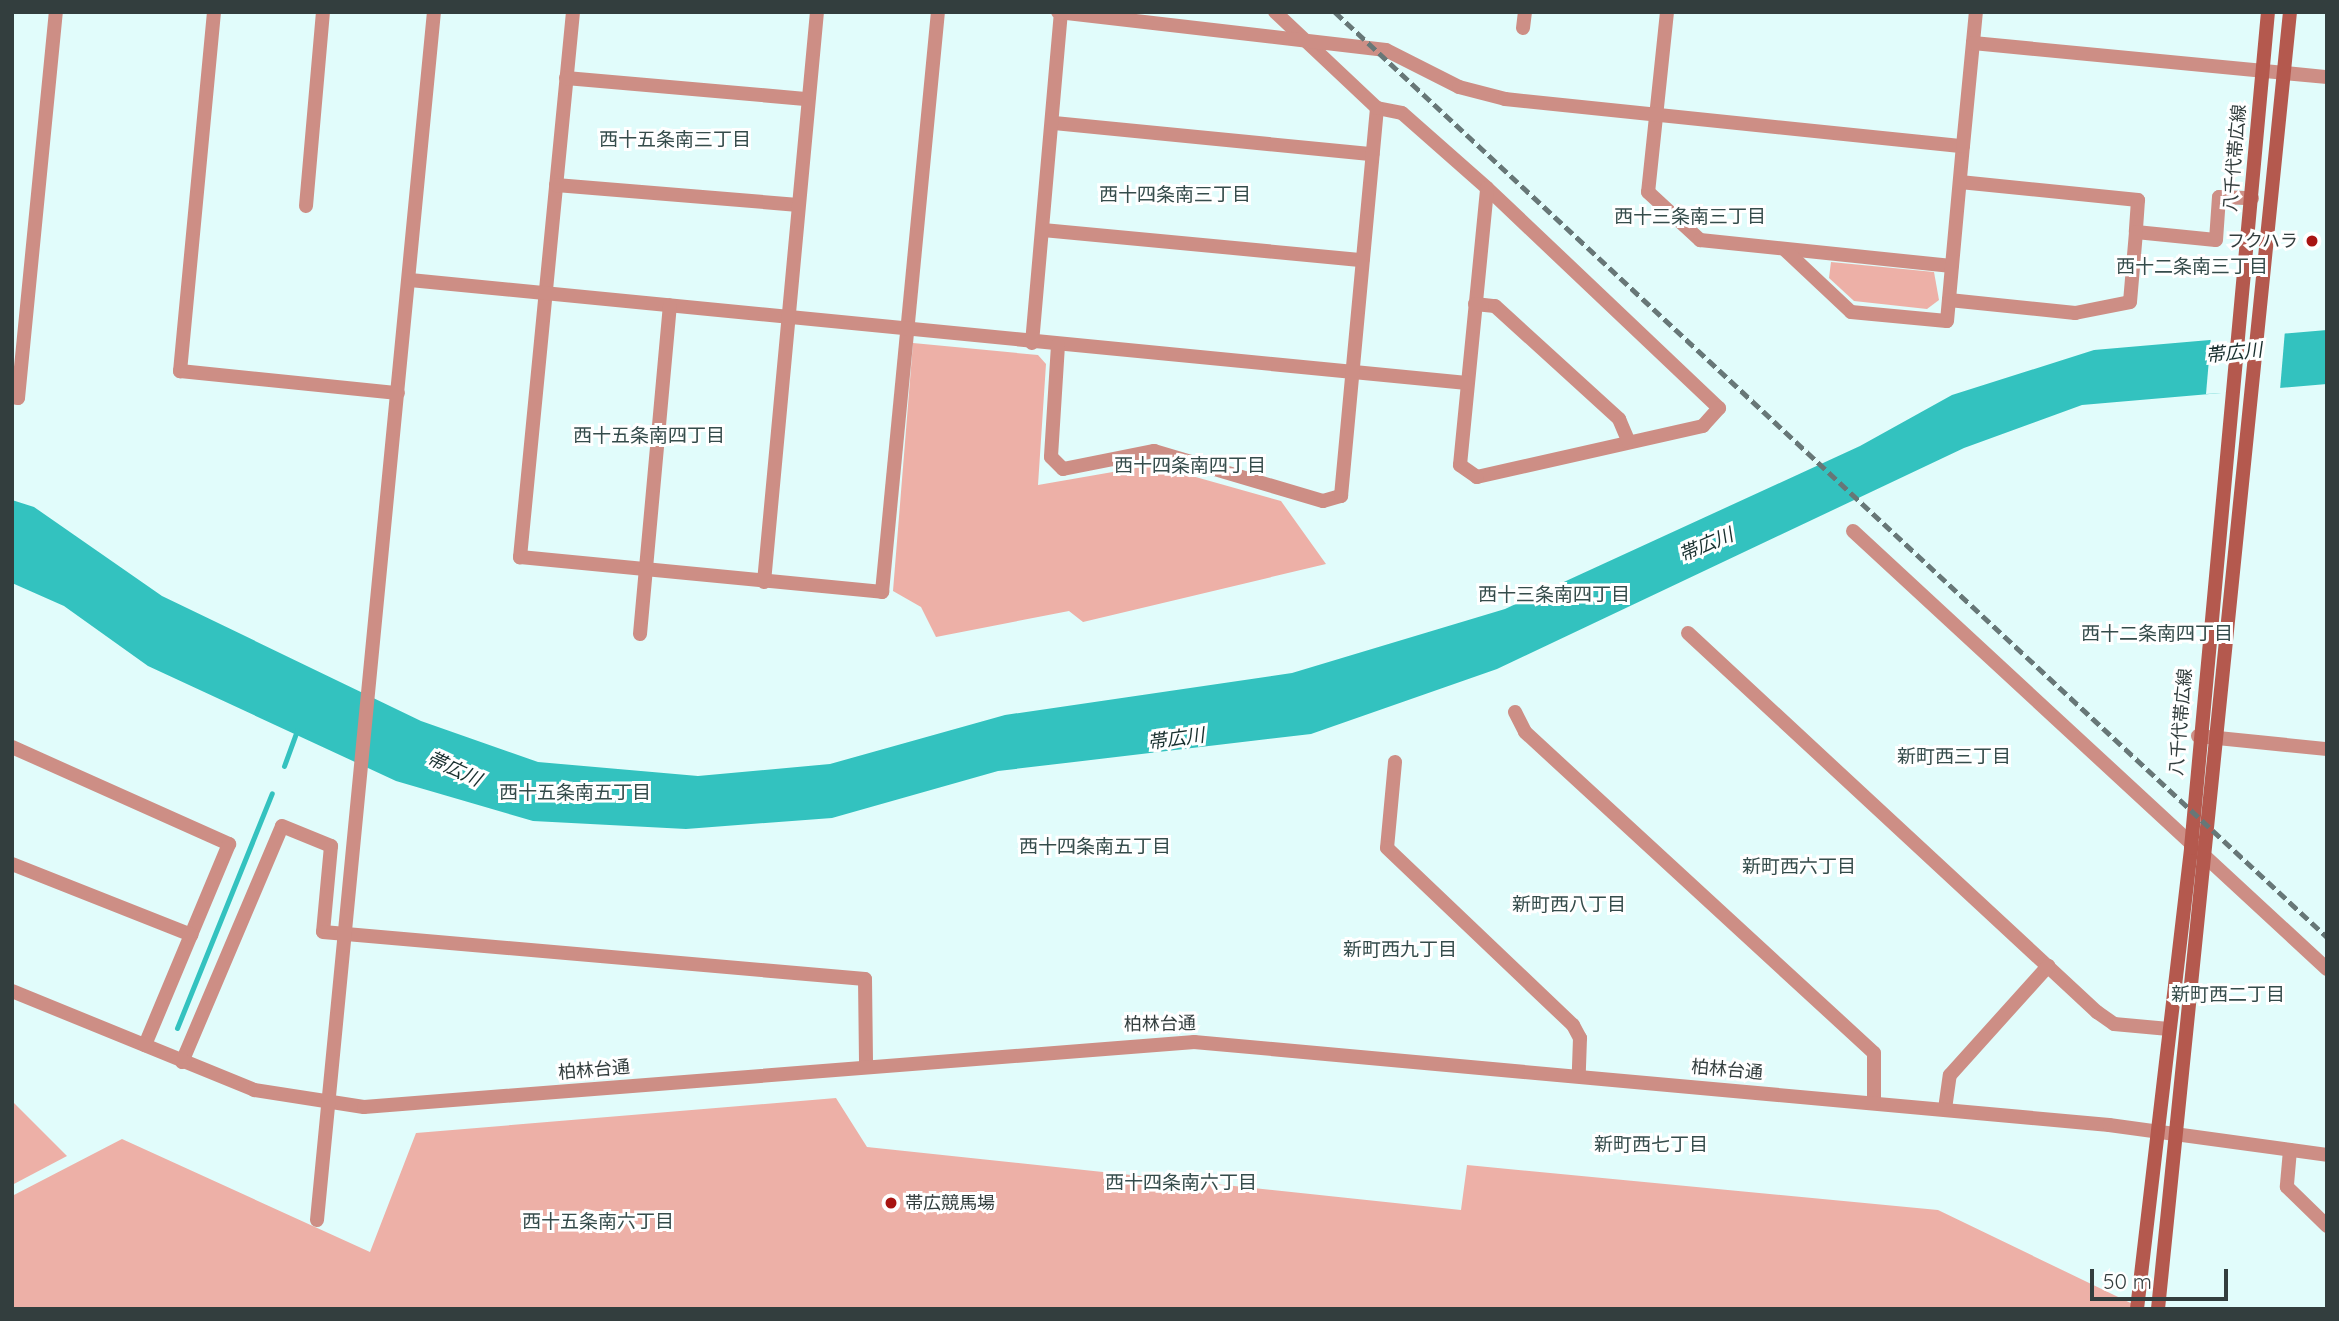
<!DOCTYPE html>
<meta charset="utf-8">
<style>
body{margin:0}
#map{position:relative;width:2339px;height:1321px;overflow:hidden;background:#e1fcfb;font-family:Quicksand,"Noto Sans JP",sans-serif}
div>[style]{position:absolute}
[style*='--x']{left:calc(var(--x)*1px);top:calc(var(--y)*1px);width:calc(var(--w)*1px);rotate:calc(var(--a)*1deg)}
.green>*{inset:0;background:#edb0a7}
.water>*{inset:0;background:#33c2bf}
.pier>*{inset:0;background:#e1fcfb}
.stream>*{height:5px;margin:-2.5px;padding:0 2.5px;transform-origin:2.5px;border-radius:2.5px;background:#33c2bf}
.minor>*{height:14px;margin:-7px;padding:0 7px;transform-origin:7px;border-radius:7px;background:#cd8e85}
.tertiary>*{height:14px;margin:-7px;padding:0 7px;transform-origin:7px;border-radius:7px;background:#cd8e85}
.secondary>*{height:14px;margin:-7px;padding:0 7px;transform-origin:7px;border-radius:7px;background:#b4594e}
.rail>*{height:5px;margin-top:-2.5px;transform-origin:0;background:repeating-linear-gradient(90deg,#677777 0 10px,transparent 0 15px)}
.dots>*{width:19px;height:19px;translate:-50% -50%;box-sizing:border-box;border:4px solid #fff;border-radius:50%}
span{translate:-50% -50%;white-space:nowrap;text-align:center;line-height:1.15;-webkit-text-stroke:6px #fff;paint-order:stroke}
.street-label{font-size:18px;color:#333e3e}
.poi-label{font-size:18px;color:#333e3e}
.right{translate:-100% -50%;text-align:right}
.left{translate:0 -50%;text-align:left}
.neighbourhood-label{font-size:19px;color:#354c4b}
.water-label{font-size:19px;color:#19302f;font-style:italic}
.frame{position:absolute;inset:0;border:14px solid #333e3e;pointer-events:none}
.scale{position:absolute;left:2090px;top:1269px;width:138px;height:32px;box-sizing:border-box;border:4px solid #333e3e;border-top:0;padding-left:9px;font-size:21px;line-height:24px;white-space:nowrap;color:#333e3e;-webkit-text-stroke:5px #fff;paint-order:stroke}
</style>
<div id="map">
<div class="green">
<div style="clip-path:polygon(1831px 262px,1934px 272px,1939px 300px,1927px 309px,1854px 301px,1829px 278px)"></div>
<div style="clip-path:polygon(913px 343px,1038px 355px,1046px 364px,1038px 485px,1153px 465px,1281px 501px,1326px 564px,1083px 622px,1069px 611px,936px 637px,921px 607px,893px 591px)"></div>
<div style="clip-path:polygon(836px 1098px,867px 1147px,1461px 1210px,1467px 1165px,1938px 1210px,2143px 1309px,12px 1309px,12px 1196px,122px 1139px,370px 1252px,416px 1133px)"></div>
<div style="clip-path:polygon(12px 1101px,67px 1156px,12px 1185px)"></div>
</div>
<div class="water">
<div style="clip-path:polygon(2327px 330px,2327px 384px,2082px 405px,1964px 448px,1497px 669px,1311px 734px,998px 771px,832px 818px,686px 829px,533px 821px,396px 781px,148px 666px,64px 606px,12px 583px,12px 500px,34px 507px,162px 596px,421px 721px,538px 762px,698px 776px,830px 764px,1005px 715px,1292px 673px,1505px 609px,1860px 446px,1952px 395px,2094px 350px)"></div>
</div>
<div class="pier">
<div style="clip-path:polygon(2285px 330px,2280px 390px,2206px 394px,2211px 336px)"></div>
</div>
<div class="stream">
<div style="--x:284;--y:766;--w:38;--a:-70"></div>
<div style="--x:177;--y:1028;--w:253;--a:-68"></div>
</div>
<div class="minor">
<div style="--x:214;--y:12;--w:361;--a:95.4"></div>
<div style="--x:180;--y:371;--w:219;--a:5.8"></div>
<div style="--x:573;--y:12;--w:548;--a:95.55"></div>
<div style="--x:520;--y:557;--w:364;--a:5.5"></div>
<div style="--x:882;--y:592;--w:583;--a:-84.49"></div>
<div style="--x:1667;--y:12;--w:181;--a:96"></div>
<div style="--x:1648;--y:192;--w:71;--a:42.7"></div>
<div style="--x:1700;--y:240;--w:253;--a:5.9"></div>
<div style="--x:1523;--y:28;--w:16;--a:-83"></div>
<div style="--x:566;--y:78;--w:243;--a:5"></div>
<div style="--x:1377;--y:108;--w:25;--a:11"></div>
<div style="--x:1402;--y:113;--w:113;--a:41.4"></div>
<div style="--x:1487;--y:188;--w:320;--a:43.5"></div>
<div style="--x:1719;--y:408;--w:24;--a:132"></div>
<div style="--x:1703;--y:426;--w:232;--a:167.3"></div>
<div style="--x:1477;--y:477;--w:21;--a:-145"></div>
<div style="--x:1460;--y:465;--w:278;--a:-84.4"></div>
<div style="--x:1054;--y:123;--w:320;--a:5.6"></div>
<div style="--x:1960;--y:182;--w:179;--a:5.8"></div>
<div style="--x:2138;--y:200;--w:32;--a:94"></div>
<div style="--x:2136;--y:232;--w:80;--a:5.7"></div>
<div style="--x:2216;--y:240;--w:43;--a:-86"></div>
<div style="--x:2219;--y:197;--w:33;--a:2"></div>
<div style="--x:556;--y:185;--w:243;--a:4.7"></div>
<div style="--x:306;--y:206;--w:195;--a:-85"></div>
<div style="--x:1043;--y:230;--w:321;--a:5.4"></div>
<div style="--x:1784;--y:249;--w:92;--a:43.2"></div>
<div style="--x:1851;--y:312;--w:96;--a:5.4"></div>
<div style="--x:1947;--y:321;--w:176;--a:-84.8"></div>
<div style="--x:410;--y:280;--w:1062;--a:5.57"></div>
<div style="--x:1949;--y:300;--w:127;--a:5.9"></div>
<div style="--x:2075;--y:313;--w:56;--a:-11.3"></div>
<div style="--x:2130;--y:302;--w:70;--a:-85.1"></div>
<div style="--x:1475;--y:304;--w:20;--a:6"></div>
<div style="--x:1495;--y:306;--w:168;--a:42.3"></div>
<div style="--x:1619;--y:419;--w:25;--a:67"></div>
<div style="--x:1032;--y:343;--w:332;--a:-85"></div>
<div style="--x:1058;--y:345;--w:112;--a:93.6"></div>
<div style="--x:1051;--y:457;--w:17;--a:45"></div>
<div style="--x:1063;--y:469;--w:93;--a:-11.2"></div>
<div style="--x:1154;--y:451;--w:176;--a:16.5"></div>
<div style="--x:1323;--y:501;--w:19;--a:-16"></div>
<div style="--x:1341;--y:496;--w:390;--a:-84.7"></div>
<div style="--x:1377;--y:108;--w:140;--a:-136.7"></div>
<div style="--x:12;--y:397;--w:6;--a:9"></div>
<div style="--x:18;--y:398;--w:388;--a:-84.4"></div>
<div style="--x:1853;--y:531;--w:645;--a:42.74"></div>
<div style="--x:764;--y:582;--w:572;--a:-84.69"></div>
<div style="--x:1688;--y:633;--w:558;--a:42.82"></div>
<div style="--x:2097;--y:1012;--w:21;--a:35"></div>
<div style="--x:2114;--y:1024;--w:55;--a:5.2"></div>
<div style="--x:640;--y:634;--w:330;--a:-84.8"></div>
<div style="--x:1515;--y:712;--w:22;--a:63"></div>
<div style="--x:1525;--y:732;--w:474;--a:42.6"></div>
<div style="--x:1874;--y:1053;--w:49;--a:90"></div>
<div style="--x:2198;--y:736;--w:130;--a:5.8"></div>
<div style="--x:12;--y:747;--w:238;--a:24.1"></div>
<div style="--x:229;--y:844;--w:218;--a:112.7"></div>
<div style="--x:1395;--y:762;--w:86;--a:95.3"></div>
<div style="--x:1387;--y:848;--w:257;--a:43.6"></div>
<div style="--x:1573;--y:1025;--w:15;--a:62"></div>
<div style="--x:1580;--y:1038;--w:38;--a:92"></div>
<div style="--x:12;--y:864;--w:193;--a:21.6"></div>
<div style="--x:182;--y:1062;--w:256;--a:-67"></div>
<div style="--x:282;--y:826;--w:53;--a:22.2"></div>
<div style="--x:331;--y:846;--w:86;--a:95.3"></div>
<div style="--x:323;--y:932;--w:544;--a:4.96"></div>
<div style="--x:865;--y:979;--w:85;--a:89.3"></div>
<div style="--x:1945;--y:1109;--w:34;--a:-82"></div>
<div style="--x:1950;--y:1075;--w:147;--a:-48"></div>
<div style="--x:2290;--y:1150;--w:37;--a:95"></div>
<div style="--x:2287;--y:1187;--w:56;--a:44.3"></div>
</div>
<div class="tertiary">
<div style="--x:1058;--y:12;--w:330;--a:6.6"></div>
<div style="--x:1386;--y:50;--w:82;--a:26.9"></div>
<div style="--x:1459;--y:87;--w:48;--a:14.6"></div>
<div style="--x:1505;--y:99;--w:460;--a:5.9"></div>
<div style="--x:1963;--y:146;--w:135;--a:-84.5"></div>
<div style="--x:1973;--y:43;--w:356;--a:5.5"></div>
<div style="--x:12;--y:991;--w:261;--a:22.2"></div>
<div style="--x:254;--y:1090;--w:111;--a:8.8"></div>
<div style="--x:364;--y:1107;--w:833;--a:-4.48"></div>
<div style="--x:1194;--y:1042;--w:919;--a:5.18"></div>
<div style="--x:2109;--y:1125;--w:220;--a:7.8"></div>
<div style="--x:317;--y:1220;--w:1214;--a:-84.47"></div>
</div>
<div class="secondary">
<div style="--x:2137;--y:1309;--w:464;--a:-83.3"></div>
<div style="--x:2191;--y:848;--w:840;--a:-84.74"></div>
<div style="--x:2158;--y:1309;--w:1304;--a:-84.19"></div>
</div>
<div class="rail">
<div style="--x:1335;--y:12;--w:1356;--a:43"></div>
</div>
<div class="dots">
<div style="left:2312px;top:241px;background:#a81412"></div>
<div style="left:891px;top:1203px;background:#a81412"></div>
</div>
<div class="street-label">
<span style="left:2235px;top:158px;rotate:-85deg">八千代帯広線</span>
<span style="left:2181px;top:722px;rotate:-85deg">八千代帯広線</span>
<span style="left:1160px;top:1024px;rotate:-1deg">柏林台通</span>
<span style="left:594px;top:1070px;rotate:-5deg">柏林台通</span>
<span style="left:1727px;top:1070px;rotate:5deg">柏林台通</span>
</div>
<div class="poi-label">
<span class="right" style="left:2298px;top:241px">フクハラ</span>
<span class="left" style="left:905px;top:1203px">帯広競馬場</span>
</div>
<div class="neighbourhood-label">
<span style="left:675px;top:140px">西十五条南三丁目</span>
<span style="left:1175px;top:195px">西十四条南三丁目</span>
<span style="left:1690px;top:217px">西十三条南三丁目</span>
<span style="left:2192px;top:267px">西十二条南三丁目</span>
<span style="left:649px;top:436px">西十五条南四丁目</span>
<span style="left:1190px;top:466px">西十四条南四丁目</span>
<span style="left:1554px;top:595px">西十三条南四丁目</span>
<span style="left:2157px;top:634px">西十二条南四丁目</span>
<span style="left:1954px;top:757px">新町西三丁目</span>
<span style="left:575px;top:793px">西十五条南五丁目</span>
<span style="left:1095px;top:847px">西十四条南五丁目</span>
<span style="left:1799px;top:867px">新町西六丁目</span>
<span style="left:1569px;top:905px">新町西八丁目</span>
<span style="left:1400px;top:950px">新町西九丁目</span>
<span style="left:2228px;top:995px">新町西二丁目</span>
<span style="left:1651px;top:1145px">新町西七丁目</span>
<span style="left:1181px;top:1183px">西十四条南六丁目</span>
<span style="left:598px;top:1222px">西十五条南六丁目</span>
</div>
<div class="water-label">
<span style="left:2234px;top:353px;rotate:-6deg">帯広川</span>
<span style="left:1706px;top:545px;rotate:-23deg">帯広川</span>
<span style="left:1176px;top:739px;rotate:-8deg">帯広川</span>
<span style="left:454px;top:769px;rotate:25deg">帯広川</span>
</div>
<div class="frame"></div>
<div class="scale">50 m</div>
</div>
